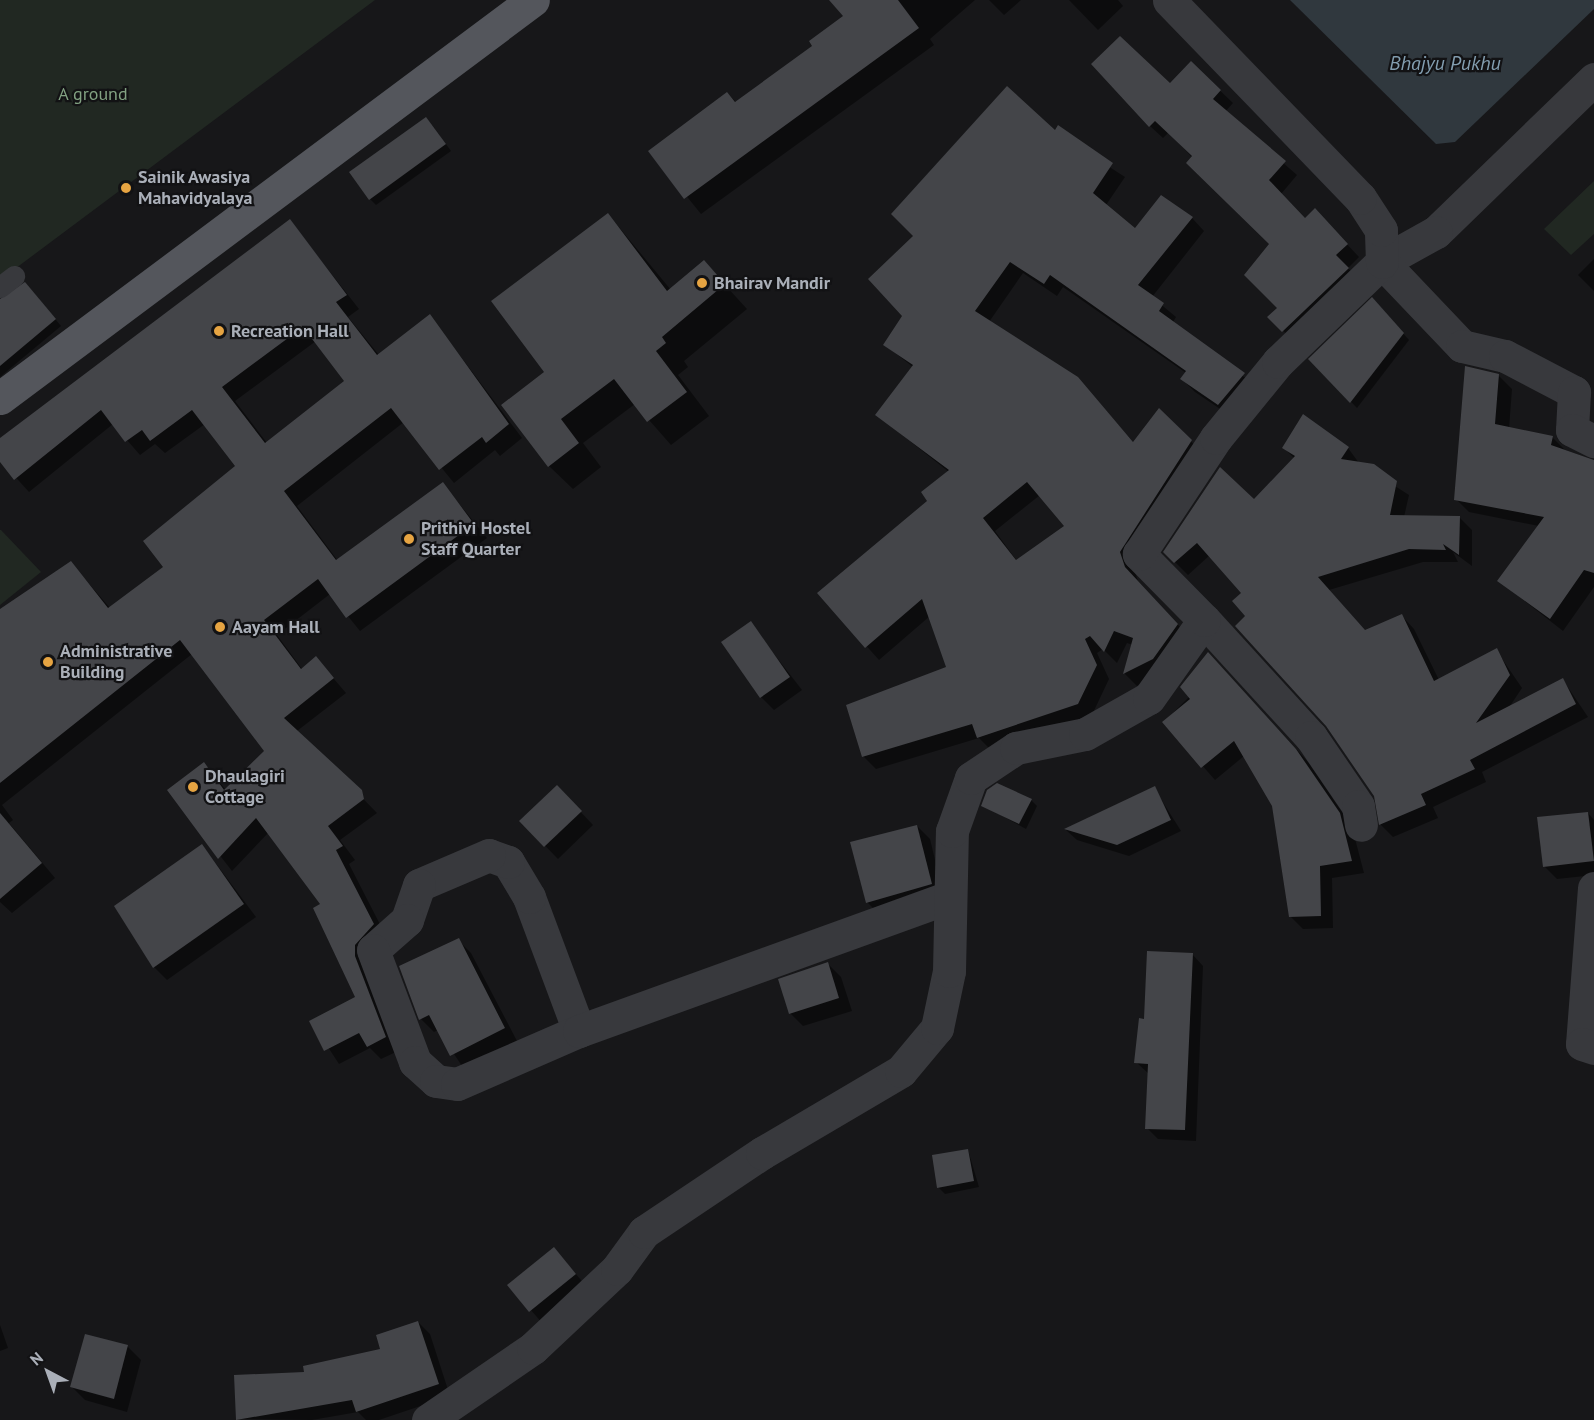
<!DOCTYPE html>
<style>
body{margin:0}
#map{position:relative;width:1594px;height:1420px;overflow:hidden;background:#171719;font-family:"PT Sans",sans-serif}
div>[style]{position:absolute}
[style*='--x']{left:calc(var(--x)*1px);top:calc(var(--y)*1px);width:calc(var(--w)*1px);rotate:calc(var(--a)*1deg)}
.green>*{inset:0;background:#212822}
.water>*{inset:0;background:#30383e}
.shadow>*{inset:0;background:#0007}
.building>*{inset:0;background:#444549}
.service>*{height:21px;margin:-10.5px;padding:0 10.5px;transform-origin:10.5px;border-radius:10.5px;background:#38393d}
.minor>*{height:33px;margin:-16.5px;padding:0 16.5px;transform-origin:16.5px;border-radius:16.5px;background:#38393d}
.primary>*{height:33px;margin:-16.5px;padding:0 16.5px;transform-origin:16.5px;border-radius:16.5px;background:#54565c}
.dots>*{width:16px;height:16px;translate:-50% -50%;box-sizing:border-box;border:3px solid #121214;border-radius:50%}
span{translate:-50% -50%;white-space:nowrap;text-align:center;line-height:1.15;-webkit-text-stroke:4.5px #121214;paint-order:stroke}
.park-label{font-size:18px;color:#82a182}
.poi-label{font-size:18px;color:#aaafb8;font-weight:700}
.left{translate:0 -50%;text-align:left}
.water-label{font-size:20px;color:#839eb0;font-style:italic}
.north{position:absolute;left:18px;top:1342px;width:60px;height:60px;-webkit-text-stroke:4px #121214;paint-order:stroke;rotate:319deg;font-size:16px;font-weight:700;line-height:24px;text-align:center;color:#aaafb8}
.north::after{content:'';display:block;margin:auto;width:21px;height:27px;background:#aaafb8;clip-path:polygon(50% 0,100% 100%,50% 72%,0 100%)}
</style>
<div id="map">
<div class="green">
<div style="clip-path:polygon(0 0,375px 0,0 280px)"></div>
<div style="clip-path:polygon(1594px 181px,1594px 234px,1571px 255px,1544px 229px)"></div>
<div style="clip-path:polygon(1px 530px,41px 572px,0 605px,0 530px)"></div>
</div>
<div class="water">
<div style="clip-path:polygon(1290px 0,1594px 0,1594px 9px,1455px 142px,1436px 144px)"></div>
</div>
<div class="shadow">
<div style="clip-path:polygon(830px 0,975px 0,930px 39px,934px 45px,701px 214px,650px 151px,727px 93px,737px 103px,815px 46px,845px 16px)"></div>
<div style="clip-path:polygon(989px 0,1021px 0,1004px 15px)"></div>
<div style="clip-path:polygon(1069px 0,1118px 0,1123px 6px,1098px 30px)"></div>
<div style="clip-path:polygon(1191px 63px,1233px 103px,1225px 112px,1297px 175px,1281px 194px,1305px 219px,1327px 223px,1359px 257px,1348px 268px,1360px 281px,1296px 344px,1270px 317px,1279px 308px,1271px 244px,1169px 132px,1163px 138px,1150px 126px,1170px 85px)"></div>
<div style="clip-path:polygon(432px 125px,451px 151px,376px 205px,370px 199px)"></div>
<div style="clip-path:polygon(evenodd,1055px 132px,1125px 177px,1106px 205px,1135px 230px,1192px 218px,1204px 231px,1152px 297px,1176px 317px,1173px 322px,1257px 387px,1232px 417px,1195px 392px,1182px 379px,1186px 373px,1063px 287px,1057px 296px,1023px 273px,989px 322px,1077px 378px,1134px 443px,1159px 411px,1204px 454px,1133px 566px,1138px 581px,1190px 638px,1137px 686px,1125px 674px,1133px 645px,1127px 643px,1117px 663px,1103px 649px,1097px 653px,1109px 679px,1091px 717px,991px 750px,979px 738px,876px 769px,863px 756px,948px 668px,930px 616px,879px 660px,819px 593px,929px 501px,949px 472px,877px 415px,913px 367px,885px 345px,1055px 132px,1040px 495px,1066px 526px,1017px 561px,995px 531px,1040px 495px)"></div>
<div style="clip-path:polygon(608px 214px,671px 290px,704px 262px,747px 309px,684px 361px,688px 367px,678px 375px,709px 416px,671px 445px,635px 404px,583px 443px,601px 467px,573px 489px,549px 466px,546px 373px)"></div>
<div style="clip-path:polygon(evenodd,290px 221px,359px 309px,348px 317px,379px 355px,430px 316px,522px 438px,500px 456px,495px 450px,454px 483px,404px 422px,297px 506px,338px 561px,443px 484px,487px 538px,360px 631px,330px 594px,277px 635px,302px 669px,316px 658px,346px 693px,297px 731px,377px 813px,340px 840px,355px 860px,349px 864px,387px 938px,398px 1051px,381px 1059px,370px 1048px,339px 1064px,311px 1021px,357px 998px,322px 905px,269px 832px,232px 871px,169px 790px,204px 764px,226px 790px,266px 751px,192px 654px,2px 805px,13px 820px,9px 823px,55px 878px,12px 913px,0 902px,0 611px,71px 563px,110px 608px,165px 567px,237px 466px,205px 424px,165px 453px,155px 444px,140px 455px,113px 424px,29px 492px,0 460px,0 440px,290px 221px,316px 341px,346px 381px,267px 443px,235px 401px,316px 341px)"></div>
<div style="clip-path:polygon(1594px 259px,1594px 291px,1578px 275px)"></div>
<div style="clip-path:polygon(31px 290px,61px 326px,0 377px,0 300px)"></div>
<div style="clip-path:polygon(1378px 305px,1409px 340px,1357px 408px,1310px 359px)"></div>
<div style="clip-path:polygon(1499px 376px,1512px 389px,1509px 429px,1552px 437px,1565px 450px,1594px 460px,1594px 587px,1563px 631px,1499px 581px,1539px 526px,1469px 512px,1456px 499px)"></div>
<div style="clip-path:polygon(1284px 448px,1348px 448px,1359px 463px,1409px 495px,1404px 517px,1460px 518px,1472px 530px,1472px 566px,1453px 552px,1458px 562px,1423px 562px,1329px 590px,1366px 632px,1402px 616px,1414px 629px,1439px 680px,1496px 650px,1522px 688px,1508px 709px,1563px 680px,1588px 717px,1482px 772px,1486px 782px,1433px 807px,1438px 818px,1393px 837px,1381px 825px,1375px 795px,1248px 616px,1243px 593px,1210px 555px,1188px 575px,1165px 552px,1254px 501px,1295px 459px)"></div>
<div style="clip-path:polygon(750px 623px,802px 690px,774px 710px,761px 697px)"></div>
<div style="clip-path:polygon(1220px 666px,1309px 763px,1352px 827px,1364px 873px,1332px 878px,1333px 928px,1303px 929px,1290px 916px,1273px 805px,1244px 756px,1215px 780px,1164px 722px)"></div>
<div style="clip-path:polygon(557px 787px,593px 825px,558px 859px,521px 821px)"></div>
<div style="clip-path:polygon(1154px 788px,1181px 831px,1129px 856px,1077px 840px,1066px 830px)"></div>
<div style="clip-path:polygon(1031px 800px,1037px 806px,1026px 829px,983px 805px)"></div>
<div style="clip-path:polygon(1588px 813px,1594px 820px,1594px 875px,1557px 879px,1544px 866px)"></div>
<div style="clip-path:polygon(917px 826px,930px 839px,944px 897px,880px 915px,867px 902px)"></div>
<div style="clip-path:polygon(202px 845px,256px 917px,167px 980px,154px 967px)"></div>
<div style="clip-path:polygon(458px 940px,471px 953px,517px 1041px,464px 1069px,438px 1030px,434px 1032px,421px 1019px)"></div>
<div style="clip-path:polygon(1192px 954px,1203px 966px,1196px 1141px,1158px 1139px,1147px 1128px,1149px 1074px,1136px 1062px,1145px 1021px)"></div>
<div style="clip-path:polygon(828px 964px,841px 977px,852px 1011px,803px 1026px,790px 1013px)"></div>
<div style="clip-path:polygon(968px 1150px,979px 1187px,945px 1194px,939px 1188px)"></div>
<div style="clip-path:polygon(554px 1249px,588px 1288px,543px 1324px,510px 1286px)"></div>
<div style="clip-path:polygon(418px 1322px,430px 1334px,450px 1396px,379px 1420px,366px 1420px,358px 1412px,312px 1420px,238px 1419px,306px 1373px,382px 1350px)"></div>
<div style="clip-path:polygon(0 1325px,8px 1348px,0 1351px)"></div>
<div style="clip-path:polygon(86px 1335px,128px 1347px,141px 1360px,127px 1412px,85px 1400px,72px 1387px)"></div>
</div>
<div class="building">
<div style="clip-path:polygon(829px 0,898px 0,919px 28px,684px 199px,648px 151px,727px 92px,735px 102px,812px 46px,809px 41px,843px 16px)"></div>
<div style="clip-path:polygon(1120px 36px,1170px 83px,1191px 61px,1221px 90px,1213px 99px,1286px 161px,1269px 180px,1305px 218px,1315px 208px,1348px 244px,1336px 255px,1349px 268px,1282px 332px,1267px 317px,1277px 308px,1244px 275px,1269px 244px,1186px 163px,1192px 156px,1155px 121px,1149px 127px,1091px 64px)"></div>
<div style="clip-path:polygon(evenodd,1007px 86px,1055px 130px,1058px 125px,1113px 163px,1093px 193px,1135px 228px,1161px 195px,1193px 217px,1138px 285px,1164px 303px,1159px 311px,1245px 373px,1218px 405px,1180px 379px,1186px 371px,1050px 275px,1044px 284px,1010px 262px,975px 311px,1078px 377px,1133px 442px,1159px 408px,1192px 440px,1120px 552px,1125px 567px,1178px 624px,1153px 659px,1123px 674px,1133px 638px,1114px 631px,1104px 652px,1090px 636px,1085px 639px,1097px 665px,1078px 704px,977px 738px,972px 724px,862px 757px,846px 705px,946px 667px,922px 599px,865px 648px,817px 593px,927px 501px,921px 492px,949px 470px,875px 415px,913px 365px,883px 345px,902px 316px,868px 279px,913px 236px,891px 214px,1007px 86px,1027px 482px,1064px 526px,1016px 560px,983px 518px,1027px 482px)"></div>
<div style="clip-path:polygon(426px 117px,446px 144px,369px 200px,349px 172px)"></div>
<div style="clip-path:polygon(608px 213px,667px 291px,704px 260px,725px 284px,662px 337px,666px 343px,656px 351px,687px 392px,647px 422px,614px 379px,561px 419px,579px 443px,548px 467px,501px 405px,544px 372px,491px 301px)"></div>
<div style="clip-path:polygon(evenodd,290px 219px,347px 295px,336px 302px,377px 355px,430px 314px,509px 424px,486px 443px,482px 437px,439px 470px,391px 408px,284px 491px,336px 560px,443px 482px,474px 524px,346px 618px,318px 579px,264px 620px,301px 669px,316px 656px,334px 678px,284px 718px,362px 790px,364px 799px,328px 826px,343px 846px,336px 850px,374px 924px,355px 945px,355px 956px,386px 1037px,367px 1047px,359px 1033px,324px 1051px,309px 1021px,355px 997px,313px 908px,320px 904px,256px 818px,218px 859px,167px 790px,204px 762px,224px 790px,264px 751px,180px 640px,0 783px,0 609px,71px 561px,108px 608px,163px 567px,143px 541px,235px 466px,192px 410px,150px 441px,142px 430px,125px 442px,101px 410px,14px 480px,0 462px,0 438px,290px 219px,303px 327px,344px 381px,265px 443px,222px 387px,303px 327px)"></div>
<div style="clip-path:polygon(25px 282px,56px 319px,0 366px,0 299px)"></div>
<div style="clip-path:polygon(1372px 297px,1404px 333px,1350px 403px,1308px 359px)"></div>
<div style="clip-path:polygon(1465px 366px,1499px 374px,1495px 424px,1553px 436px,1551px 445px,1594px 460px,1594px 573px,1584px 570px,1550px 619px,1497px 581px,1544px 517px,1454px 500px)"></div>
<div style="clip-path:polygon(1303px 414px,1349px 447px,1341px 459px,1374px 464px,1397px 481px,1390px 515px,1460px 516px,1459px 555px,1443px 544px,1446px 550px,1409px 549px,1318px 577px,1365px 630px,1402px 614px,1434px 681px,1497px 648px,1510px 675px,1476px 723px,1563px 678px,1576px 704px,1470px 760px,1475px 769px,1421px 794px,1426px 805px,1379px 825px,1374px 796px,1326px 726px,1235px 626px,1245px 616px,1232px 601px,1241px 593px,1197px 543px,1174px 563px,1163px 552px,1220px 467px,1254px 499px,1295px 456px,1282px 448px)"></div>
<div style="clip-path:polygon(751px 621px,790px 677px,760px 698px,721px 642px)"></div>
<div style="clip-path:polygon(1208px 652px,1296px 749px,1340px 813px,1352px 861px,1320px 866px,1321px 916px,1289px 917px,1272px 806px,1234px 741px,1201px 768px,1162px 722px,1190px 699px,1180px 687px)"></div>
<div style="clip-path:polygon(997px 783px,1032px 799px,1019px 824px,981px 806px,987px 790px)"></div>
<div style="clip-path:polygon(557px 785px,582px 811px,544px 847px,519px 821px)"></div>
<div style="clip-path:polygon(1155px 786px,1171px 820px,1117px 845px,1064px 829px)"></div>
<div style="clip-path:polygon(1588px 812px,1594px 861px,1543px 867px,1537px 817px)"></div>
<div style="clip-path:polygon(0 813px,42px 863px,0 899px)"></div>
<div style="clip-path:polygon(917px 825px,932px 884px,866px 903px,850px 842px)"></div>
<div style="clip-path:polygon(202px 844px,244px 904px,153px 968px,114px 906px)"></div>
<div style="clip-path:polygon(459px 938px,505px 1028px,450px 1056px,429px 1015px,419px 1020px,399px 966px)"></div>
<div style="clip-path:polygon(1147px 951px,1193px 953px,1185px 1130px,1145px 1129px,1148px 1064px,1134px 1063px,1139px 1018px,1144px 1019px)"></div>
<div style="clip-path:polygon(828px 962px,839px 998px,789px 1014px,778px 979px)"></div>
<div style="clip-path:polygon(968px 1149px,974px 1181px,937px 1188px,932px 1155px)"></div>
<div style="clip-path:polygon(554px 1247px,576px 1274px,529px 1312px,507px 1285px)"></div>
<div style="clip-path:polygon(418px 1321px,439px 1384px,356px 1412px,352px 1400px,236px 1420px,234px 1375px,304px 1372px,303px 1366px,380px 1349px,376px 1335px)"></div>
<div style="clip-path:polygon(85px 1334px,128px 1345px,114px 1399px,70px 1387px)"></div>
</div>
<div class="service">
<div style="--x:0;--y:287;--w:18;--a:-38"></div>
</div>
<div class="minor">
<div style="--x:1594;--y:79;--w:220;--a:135.9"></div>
<div style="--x:1436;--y:232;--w:62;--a:150.9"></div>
<div style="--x:1382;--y:262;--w:116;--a:46.4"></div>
<div style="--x:1462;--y:346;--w:44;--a:13.1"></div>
<div style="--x:1505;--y:356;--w:78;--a:27.6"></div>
<div style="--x:1574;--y:392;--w:38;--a:93"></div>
<div style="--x:1572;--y:430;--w:25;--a:27"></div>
<div style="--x:1204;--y:620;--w:159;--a:47.6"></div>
<div style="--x:1311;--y:737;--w:83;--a:55.7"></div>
<div style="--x:1358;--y:806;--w:19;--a:81"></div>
<div style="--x:1594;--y:888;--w:156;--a:94.4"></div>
<div style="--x:1582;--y:1044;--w:13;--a:18"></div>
<div style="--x:579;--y:1031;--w:143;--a:-110.5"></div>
<div style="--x:529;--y:897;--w:41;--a:-121"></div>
<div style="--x:508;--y:862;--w:20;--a:-160"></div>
<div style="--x:489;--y:855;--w:76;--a:156.8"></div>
<div style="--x:419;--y:885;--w:37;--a:109"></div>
<div style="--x:407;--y:920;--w:45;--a:138.6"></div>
<div style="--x:373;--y:950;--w:120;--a:69.4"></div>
<div style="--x:415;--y:1062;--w:28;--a:42"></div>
<div style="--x:436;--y:1081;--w:21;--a:8"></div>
<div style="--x:457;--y:1084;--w:133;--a:-23.5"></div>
<div style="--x:579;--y:1031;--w:391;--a:-19.9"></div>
<div style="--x:428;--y:1420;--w:127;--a:-34.4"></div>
<div style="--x:533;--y:1348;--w:115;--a:-43.2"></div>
<div style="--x:617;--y:1269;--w:46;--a:-53.9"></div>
<div style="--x:644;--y:1232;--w:142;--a:-33.8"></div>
<div style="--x:762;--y:1153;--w:161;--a:-30.5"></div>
<div style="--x:901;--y:1071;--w:56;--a:-50.1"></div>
<div style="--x:937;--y:1028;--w:58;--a:-78.1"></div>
<div style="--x:949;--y:971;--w:140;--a:-88.8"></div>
<div style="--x:952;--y:831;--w:56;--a:-70.3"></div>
<div style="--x:971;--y:778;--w:54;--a:-33.7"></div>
<div style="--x:1016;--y:748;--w:70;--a:-11.5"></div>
<div style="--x:1085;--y:734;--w:73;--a:-29.4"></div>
<div style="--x:1149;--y:698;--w:95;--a:-54.8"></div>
<div style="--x:1204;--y:620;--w:93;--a:-134.6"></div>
<div style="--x:1139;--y:554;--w:139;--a:-56.4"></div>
<div style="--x:1216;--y:438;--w:98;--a:-50.8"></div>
<div style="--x:1278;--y:362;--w:144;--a:-43.9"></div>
<div style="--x:1382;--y:262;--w:32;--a:-92"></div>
<div style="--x:1381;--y:230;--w:38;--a:-123"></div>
<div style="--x:1360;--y:198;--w:275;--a:-134"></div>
</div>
<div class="primary">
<div style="--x:0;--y:398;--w:665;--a:-36.75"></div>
</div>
<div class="dots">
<div style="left:126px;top:188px;background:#e6a442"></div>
<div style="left:702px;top:283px;background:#e6a442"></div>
<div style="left:219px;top:331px;background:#e6a442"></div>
<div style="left:409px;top:539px;background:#e6a442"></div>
<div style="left:220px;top:627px;background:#e6a442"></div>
<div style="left:48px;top:662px;background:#e6a442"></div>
<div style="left:193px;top:787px;background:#e6a442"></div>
</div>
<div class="park-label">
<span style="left:93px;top:94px">A ground</span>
</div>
<div class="poi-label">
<span class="left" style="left:138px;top:188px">Sainik Awasiya<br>Mahavidyalaya</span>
<span class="left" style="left:714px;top:283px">Bhairav Mandir</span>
<span class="left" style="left:231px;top:331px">Recreation Hall</span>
<span class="left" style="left:421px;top:539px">Prithivi Hostel<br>Staff Quarter</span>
<span class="left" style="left:232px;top:627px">Aayam Hall</span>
<span class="left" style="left:60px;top:662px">Administrative<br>Building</span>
<span class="left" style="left:205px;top:787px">Dhaulagiri<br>Cottage</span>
</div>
<div class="water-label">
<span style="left:1445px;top:63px">Bhajyu Pukhu</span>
</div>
<div class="north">N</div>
</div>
